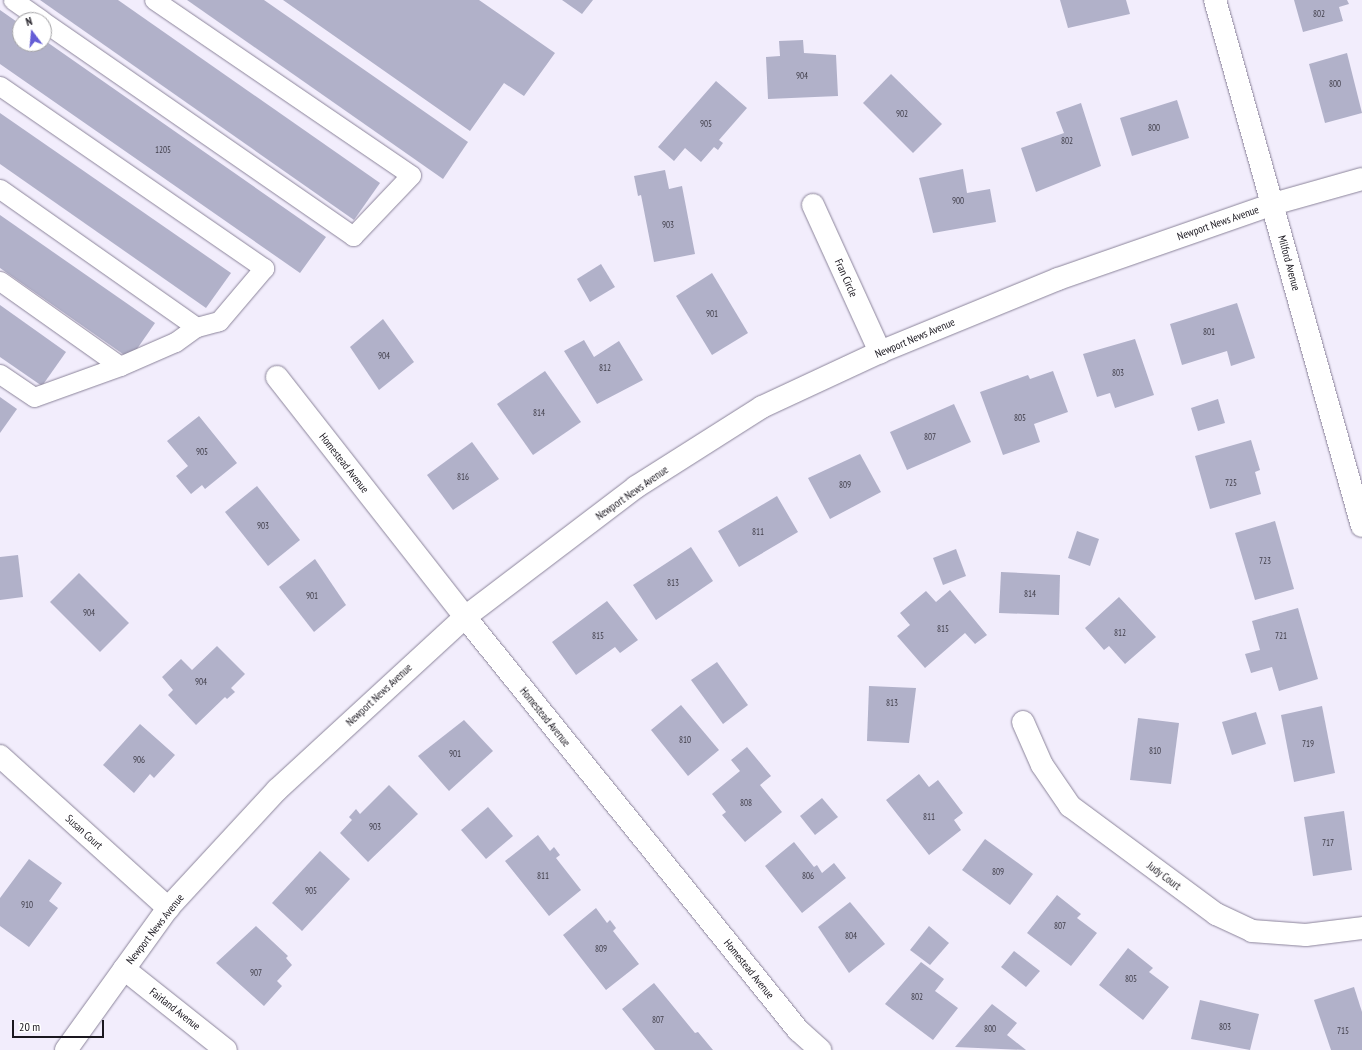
<!DOCTYPE html>
<style>
body{margin:0}
#map{position:relative;width:1362px;height:1050px;overflow:hidden;background:#f2edfc;font-family:"PT Sans Narrow",sans-serif}
div>[style]{position:absolute}
[style*='--x']{left:calc(var(--x)*1px);top:calc(var(--y)*1px);width:calc(var(--w)*1px);rotate:calc(var(--a)*1deg)}
.building>*{inset:0;background:#b1b1c9}
.roads{filter:drop-shadow(0 0 1px #8b849a) drop-shadow(0 0 1px #8b849a)}
.service>*{height:19px;margin:-9.5px;padding:0 9.5px;transform-origin:9.5px;border-radius:9.5px;background:#fff}
.minor>*{height:22px;margin:-11px;padding:0 11px;transform-origin:11px;border-radius:11px;background:#fff}
span{translate:-50% -50%;white-space:nowrap;text-align:center;line-height:1.15;-webkit-text-stroke:3px #fff;paint-order:stroke}
.number-label{font-size:9px;color:#403e4a}
.number-label span{-webkit-text-stroke-width:0}
.street-label{font-size:11px;color:#1a171f}
.north{position:absolute;left:12px;top:12px;width:40px;height:40px;box-sizing:border-box;background:#fff;border:1px solid #a3a2a5;border-radius:50%;rotate:344deg;font-size:11px;font-weight:700;line-height:16px;text-align:center;color:#1a171f}
.north::after{content:'';display:block;margin:auto;width:14px;height:18px;background:#645dd6;clip-path:polygon(50% 0,100% 100%,50% 72%,0 100%)}
.scale{position:absolute;left:12px;top:1020px;width:92px;height:18px;box-sizing:border-box;border:2px solid #1a171f;border-top:0;padding-left:5px;font-size:12px;line-height:14px;white-space:nowrap;color:#1a171f;-webkit-text-stroke:3px #fff;paint-order:stroke}
</style>
<div id="map">
<div class="building">
<div style="clip-path:polygon(40px 0,118px 0,380px 183px,354px 220px)"></div>
<div style="clip-path:polygon(187px 0,264px 0,468px 142px,443px 179px)"></div>
<div style="clip-path:polygon(283px 0,479px 0,555px 53px,524px 96px,504px 83px,470px 131px)"></div>
<div style="clip-path:polygon(562px 0,593px 0,582px 14px)"></div>
<div style="clip-path:polygon(1060px 0,1126px 0,1130px 14px,1068px 28px)"></div>
<div style="clip-path:polygon(1294px 0,1347px 0,1349px 4px,1339px 7px,1343px 21px,1303px 32px)"></div>
<div style="clip-path:polygon(0 10px,20px 24px,20px 44px,44px 44px,44px 40px,326px 237px,300px 273px,0 64px)"></div>
<div style="clip-path:polygon(803px 40px,804px 53px,836px 55px,838px 96px,768px 99px,766px 57px,780px 56px,779px 41px)"></div>
<div style="clip-path:polygon(1347px 53px,1362px 113px,1325px 123px,1309px 64px)"></div>
<div style="clip-path:polygon(891px 74px,942px 124px,913px 153px,863px 103px)"></div>
<div style="clip-path:polygon(716px 81px,747px 108px,719px 140px,723px 143px,718px 150px,714px 147px,701px 162px,685px 148px,674px 161px,658px 147px)"></div>
<div style="clip-path:polygon(1177px 100px,1189px 138px,1132px 156px,1120px 118px)"></div>
<div style="clip-path:polygon(1081px 103px,1101px 166px,1036px 192px,1021px 148px,1064px 133px,1056px 112px)"></div>
<div style="clip-path:polygon(0 113px,231px 273px,206px 308px,0 164px)"></div>
<div style="clip-path:polygon(963px 169px,967px 193px,990px 189px,996px 222px,933px 233px,919px 178px)"></div>
<div style="clip-path:polygon(665px 170px,669px 189px,682px 186px,695px 254px,654px 262px,641px 195px,638px 196px,634px 176px)"></div>
<div style="clip-path:polygon(0 215px,155px 323px,130px 359px,0 268px)"></div>
<div style="clip-path:polygon(601px 264px,615px 287px,590px 302px,577px 279px)"></div>
<div style="clip-path:polygon(712px 273px,748px 333px,712px 355px,676px 296px)"></div>
<div style="clip-path:polygon(1237px 303px,1255px 358px,1231px 366px,1227px 351px,1182px 365px,1170px 324px)"></div>
<div style="clip-path:polygon(0 305px,66px 352px,42px 386px,0 357px)"></div>
<div style="clip-path:polygon(383px 319px,414px 362px,379px 390px,350px 347px)"></div>
<div style="clip-path:polygon(1135px 339px,1154px 395px,1115px 408px,1110px 393px,1097px 397px,1083px 354px)"></div>
<div style="clip-path:polygon(584px 340px,594px 357px,619px 341px,643px 380px,597px 404px,564px 351px)"></div>
<div style="clip-path:polygon(545px 371px,581px 422px,533px 455px,497px 404px)"></div>
<div style="clip-path:polygon(1053px 371px,1068px 412px,1034px 424px,1040px 442px,1003px 455px,980px 392px,1028px 375px,1030px 379px)"></div>
<div style="clip-path:polygon(0 397px,17px 409px,0 433px)"></div>
<div style="clip-path:polygon(1218px 399px,1225px 423px,1198px 431px,1191px 408px)"></div>
<div style="clip-path:polygon(954px 404px,971px 442px,907px 470px,890px 432px)"></div>
<div style="clip-path:polygon(199px 416px,237px 463px,205px 489px,202px 485px,191px 494px,176px 476px,188px 466px,167px 441px)"></div>
<div style="clip-path:polygon(1251px 440px,1260px 470px,1255px 472px,1261px 494px,1210px 509px,1195px 456px)"></div>
<div style="clip-path:polygon(472px 442px,499px 479px,453px 510px,427px 475px)"></div>
<div style="clip-path:polygon(860px 454px,881px 492px,830px 519px,808px 478px)"></div>
<div style="clip-path:polygon(257px 486px,300px 540px,268px 566px,225px 512px)"></div>
<div style="clip-path:polygon(777px 496px,798px 532px,739px 567px,718px 531px)"></div>
<div style="clip-path:polygon(1275px 521px,1294px 589px,1255px 600px,1235px 533px)"></div>
<div style="clip-path:polygon(1077px 531px,1099px 539px,1090px 566px,1068px 558px)"></div>
<div style="clip-path:polygon(691px 547px,713px 581px,656px 620px,633px 585px)"></div>
<div style="clip-path:polygon(956px 549px,966px 576px,943px 585px,933px 558px)"></div>
<div style="clip-path:polygon(18px 555px,23px 597px,0 600px,0 557px)"></div>
<div style="clip-path:polygon(315px 559px,346px 605px,314px 632px,279px 587px)"></div>
<div style="clip-path:polygon(1001px 572px,1060px 575px,1059px 615px,999px 613px)"></div>
<div style="clip-path:polygon(79px 573px,129px 623px,100px 652px,50px 602px)"></div>
<div style="clip-path:polygon(950px 590px,987px 635px,975px 644px,965px 633px,925px 668px,897px 636px,910px 625px,900px 613px,926px 591px,936px 602px)"></div>
<div style="clip-path:polygon(1119px 597px,1156px 637px,1125px 664px,1109px 646px,1104px 650px,1085px 628px)"></div>
<div style="clip-path:polygon(607px 601px,638px 640px,620px 653px,615px 647px,576px 675px,552px 642px)"></div>
<div style="clip-path:polygon(1298px 608px,1318px 679px,1279px 691px,1272px 667px,1251px 673px,1245px 654px,1260px 650px,1252px 621px)"></div>
<div style="clip-path:polygon(217px 646px,245px 674px,231px 688px,235px 692px,227px 699px,225px 697px,196px 725px,168px 695px,173px 690px,162px 677px,181px 659px,192px 670px)"></div>
<div style="clip-path:polygon(717px 662px,748px 705px,723px 724px,691px 680px)"></div>
<div style="clip-path:polygon(869px 686px,916px 688px,909px 743px,867px 741px)"></div>
<div style="clip-path:polygon(681px 705px,719px 750px,688px 776px,651px 730px)"></div>
<div style="clip-path:polygon(1322px 706px,1335px 773px,1294px 782px,1281px 715px)"></div>
<div style="clip-path:polygon(1256px 712px,1266px 744px,1232px 755px,1222px 722px)"></div>
<div style="clip-path:polygon(1138px 718px,1179px 723px,1171px 784px,1130px 780px)"></div>
<div style="clip-path:polygon(464px 720px,493px 751px,449px 791px,418px 756px)"></div>
<div style="clip-path:polygon(140px 724px,175px 755px,154px 778px,150px 774px,134px 793px,103px 765px)"></div>
<div style="clip-path:polygon(747px 747px,771px 776px,760px 785px,782px 812px,745px 842px,722px 815px,726px 812px,712px 794px,740px 771px,731px 760px)"></div>
<div style="clip-path:polygon(919px 774px,929px 787px,938px 780px,963px 813px,954px 820px,961px 830px,929px 855px,886px 800px)"></div>
<div style="clip-path:polygon(389px 785px,418px 814px,368px 862px,340px 833px,352px 820px,349px 817px,356px 809px,360px 814px)"></div>
<div style="clip-path:polygon(822px 798px,838px 817px,815px 835px,800px 816px)"></div>
<div style="clip-path:polygon(488px 807px,513px 836px,486px 859px,461px 830px)"></div>
<div style="clip-path:polygon(1344px 811px,1352px 870px,1313px 876px,1304px 817px)"></div>
<div style="clip-path:polygon(538px 835px,550px 851px,554px 847px,560px 855px,556px 858px,581px 890px,549px 916px,505px 861px)"></div>
<div style="clip-path:polygon(985px 839px,1033px 874px,1010px 905px,962px 870px)"></div>
<div style="clip-path:polygon(794px 842px,814px 867px,817px 865px,822px 873px,834px 863px,846px 878px,802px 913px,765px 866px)"></div>
<div style="clip-path:polygon(320px 851px,350px 879px,302px 931px,272px 903px)"></div>
<div style="clip-path:polygon(29px 859px,62px 883px,49px 901px,58px 908px,29px 947px,0 926px,0 898px)"></div>
<div style="clip-path:polygon(1057px 895px,1081px 914px,1077px 918px,1097px 933px,1071px 966px,1027px 933px)"></div>
<div style="clip-path:polygon(850px 902px,885px 944px,849px 973px,818px 927px)"></div>
<div style="clip-path:polygon(596px 908px,607px 923px,610px 920px,616px 928px,613px 931px,639px 964px,606px 990px,563px 935px)"></div>
<div style="clip-path:polygon(256px 926px,288px 956px,286px 958px,292px 965px,277px 981px,282px 986px,264px 1006px,216px 963px)"></div>
<div style="clip-path:polygon(929px 926px,949px 943px,930px 965px,910px 950px)"></div>
<div style="clip-path:polygon(1128px 948px,1153px 968px,1149px 972px,1169px 987px,1143px 1020px,1099px 985px)"></div>
<div style="clip-path:polygon(1014px 951px,1040px 971px,1026px 987px,1001px 967px)"></div>
<div style="clip-path:polygon(921px 962px,944px 979px,935px 991px,958px 1008px,933px 1040px,885px 1004px)"></div>
<div style="clip-path:polygon(654px 983px,695px 1033px,698px 1032px,713px 1050px,655px 1050px,622px 1009px)"></div>
<div style="clip-path:polygon(1354px 987px,1362px 1012px,1362px 1050px,1331px 1050px,1314px 1000px)"></div>
<div style="clip-path:polygon(1200px 1000px,1259px 1014px,1250px 1050px,1191px 1039px)"></div>
<div style="clip-path:polygon(992px 1004px,1017px 1023px,1007px 1035px,1026px 1050px,955px 1047px)"></div>
</div>
<div class="roads">
<div class="service">
<div style="--x:13;--y:0;--w:35;--a:35"></div>
<div style="--x:44;--y:22;--w:376;--a:34.7"></div>
<div style="--x:353;--y:236;--w:84;--a:-46.4"></div>
<div style="--x:411;--y:175;--w:311;--a:-145.7"></div>
<div style="--x:0;--y:86;--w:321;--a:34.6"></div>
<div style="--x:264;--y:268;--w:70;--a:130.3"></div>
<div style="--x:219;--y:321;--w:24;--a:165"></div>
<div style="--x:0;--y:189;--w:240;--a:35.1"></div>
<div style="--x:196;--y:327;--w:26;--a:144"></div>
<div style="--x:175;--y:342;--w:60;--a:156.4"></div>
<div style="--x:120;--y:366;--w:91;--a:160.2"></div>
<div style="--x:34;--y:397;--w:41;--a:-145.9"></div>
<div style="--x:0;--y:281;--w:147;--a:35.3"></div>
</div>
<div class="minor">
<div style="--x:1215;--y:0;--w:546;--a:74.39"></div>
<div style="--x:813;--y:205;--w:162;--a:65.5"></div>
<div style="--x:277;--y:377;--w:305;--a:51.9"></div>
<div style="--x:465;--y:617;--w:531;--a:51.12"></div>
<div style="--x:798;--y:1030;--w:30;--a:42"></div>
<div style="--x:1023;--y:722;--w:47;--a:66.2"></div>
<div style="--x:1042;--y:765;--w:50;--a:55.7"></div>
<div style="--x:1070;--y:806;--w:182;--a:36.5"></div>
<div style="--x:1216;--y:914;--w:40;--a:25"></div>
<div style="--x:1252;--y:931;--w:54;--a:4.2"></div>
<div style="--x:1306;--y:935;--w:56;--a:-7.1"></div>
<div style="--x:0;--y:756;--w:227;--a:42.1"></div>
<div style="--x:124;--y:969;--w:130;--a:38.5"></div>
<div style="--x:66;--y:1050;--w:175;--a:-54.3"></div>
<div style="--x:168;--y:908;--w:161;--a:-47.3"></div>
<div style="--x:277;--y:790;--w:255;--a:-42.6"></div>
<div style="--x:465;--y:617;--w:215;--a:-37.2"></div>
<div style="--x:636;--y:487;--w:149;--a:-32.4"></div>
<div style="--x:762;--y:407;--w:130;--a:-25"></div>
<div style="--x:880;--y:352;--w:192;--a:-22.3"></div>
<div style="--x:1058;--y:279;--w:228;--a:-19.2"></div>
<div style="--x:1273;--y:204;--w:92;--a:-15.7"></div>
</div>
</div>
<div class="number-label">
<span style="left:1319px;top:14px">802</span>
<span style="left:802px;top:76px">904</span>
<span style="left:1335px;top:84px">800</span>
<span style="left:902px;top:114px">902</span>
<span style="left:706px;top:124px">905</span>
<span style="left:1154px;top:128px">800</span>
<span style="left:1067px;top:141px">802</span>
<span style="left:163px;top:150px">1205</span>
<span style="left:958px;top:201px">900</span>
<span style="left:668px;top:225px">903</span>
<span style="left:712px;top:314px">901</span>
<span style="left:1209px;top:332px">801</span>
<span style="left:384px;top:356px">904</span>
<span style="left:605px;top:368px">812</span>
<span style="left:1118px;top:373px">803</span>
<span style="left:539px;top:413px">814</span>
<span style="left:1020px;top:418px">805</span>
<span style="left:930px;top:437px">807</span>
<span style="left:202px;top:452px">905</span>
<span style="left:463px;top:477px">816</span>
<span style="left:1231px;top:483px">725</span>
<span style="left:845px;top:485px">809</span>
<span style="left:263px;top:526px">903</span>
<span style="left:758px;top:532px">811</span>
<span style="left:1265px;top:561px">723</span>
<span style="left:673px;top:583px">813</span>
<span style="left:1030px;top:594px">814</span>
<span style="left:312px;top:596px">901</span>
<span style="left:89px;top:613px">904</span>
<span style="left:943px;top:629px">815</span>
<span style="left:1120px;top:633px">812</span>
<span style="left:598px;top:636px">815</span>
<span style="left:1281px;top:636px">721</span>
<span style="left:201px;top:682px">904</span>
<span style="left:892px;top:703px">813</span>
<span style="left:685px;top:740px">810</span>
<span style="left:1308px;top:744px">719</span>
<span style="left:1155px;top:751px">810</span>
<span style="left:455px;top:754px">901</span>
<span style="left:139px;top:760px">906</span>
<span style="left:746px;top:803px">808</span>
<span style="left:929px;top:817px">811</span>
<span style="left:375px;top:827px">903</span>
<span style="left:1328px;top:843px">717</span>
<span style="left:998px;top:872px">809</span>
<span style="left:543px;top:876px">811</span>
<span style="left:808px;top:876px">806</span>
<span style="left:311px;top:891px">905</span>
<span style="left:27px;top:905px">910</span>
<span style="left:1060px;top:926px">807</span>
<span style="left:851px;top:936px">804</span>
<span style="left:601px;top:949px">809</span>
<span style="left:256px;top:973px">907</span>
<span style="left:1131px;top:979px">805</span>
<span style="left:917px;top:997px">802</span>
<span style="left:658px;top:1020px">807</span>
<span style="left:1225px;top:1027px">803</span>
<span style="left:990px;top:1029px">800</span>
<span style="left:1343px;top:1031px">715</span>
</div>
<div class="street-label">
<span style="left:1218px;top:223px;rotate:-19deg">Newport News Avenue</span>
<span style="left:1289px;top:263px;rotate:75deg">Milford Avenue</span>
<span style="left:846px;top:278px;rotate:66deg">Fran Circle</span>
<span style="left:915px;top:338px;rotate:-23deg">Newport News Avenue</span>
<span style="left:344px;top:463px;rotate:52deg">Homestead Avenue</span>
<span style="left:632px;top:493px;rotate:-35deg">Newport News Avenue</span>
<span style="left:379px;top:695px;rotate:-43deg">Newport News Avenue</span>
<span style="left:545px;top:717px;rotate:51deg">Homestead Avenue</span>
<span style="left:84px;top:832px;rotate:42deg">Susan Court</span>
<span style="left:1164px;top:876px;rotate:37deg">Judy Court</span>
<span style="left:155px;top:929px;rotate:-52deg">Newport News Avenue</span>
<span style="left:749px;top:969px;rotate:51deg">Homestead Avenue</span>
<span style="left:175px;top:1009px;rotate:38deg">Fairland Avenue</span>
</div>
<div class="north">N</div>
<div class="scale">20 m</div>
</div>
